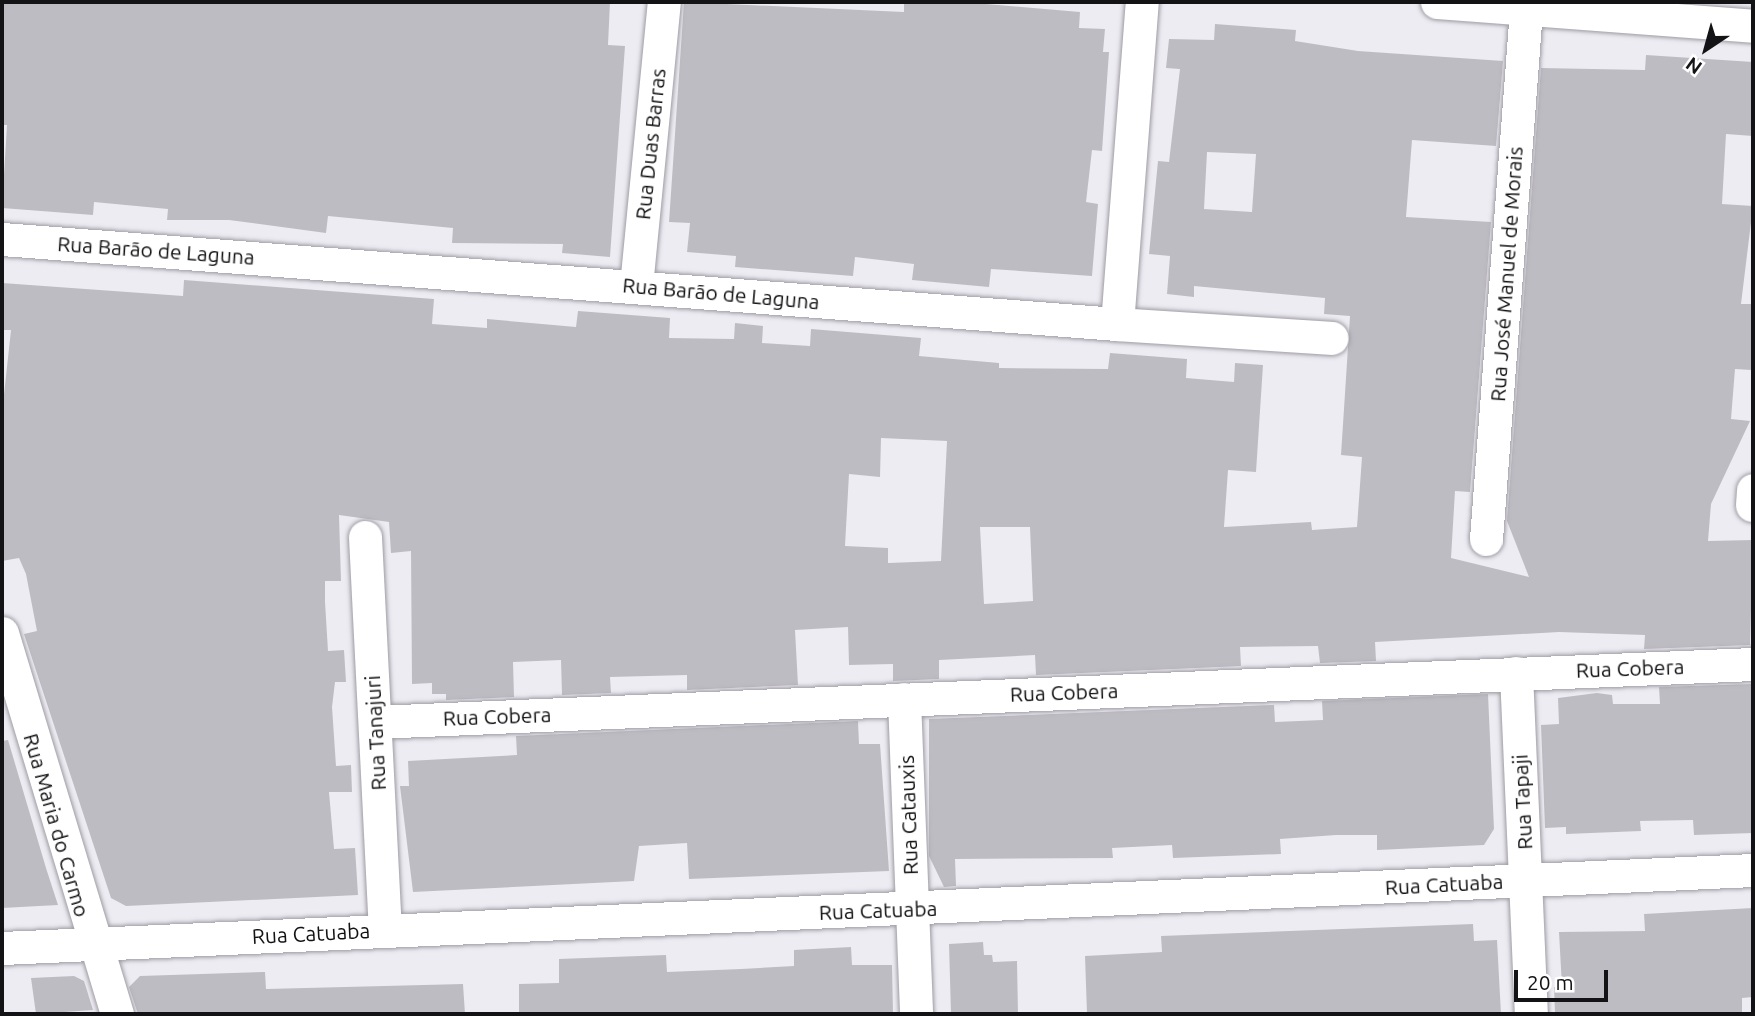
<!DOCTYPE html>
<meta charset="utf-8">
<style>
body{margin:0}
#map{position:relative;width:1755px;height:1016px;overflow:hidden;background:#eeecf3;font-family:Ubuntu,sans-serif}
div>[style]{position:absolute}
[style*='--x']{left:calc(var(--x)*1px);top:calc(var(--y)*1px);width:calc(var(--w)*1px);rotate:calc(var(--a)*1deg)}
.building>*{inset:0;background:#bebcc3}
.roads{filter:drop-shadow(0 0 2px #9e9ca3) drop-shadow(0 0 2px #9e9ca3)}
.minor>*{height:33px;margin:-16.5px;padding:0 16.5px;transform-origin:16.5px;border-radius:16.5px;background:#fff}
span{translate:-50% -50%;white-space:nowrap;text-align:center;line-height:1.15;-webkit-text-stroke:5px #fff;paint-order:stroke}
.street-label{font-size:21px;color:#131315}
.frame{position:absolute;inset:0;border:4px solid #131315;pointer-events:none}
.north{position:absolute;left:1671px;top:14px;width:70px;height:70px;-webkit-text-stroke:5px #fff;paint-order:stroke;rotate:216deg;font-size:19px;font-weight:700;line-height:28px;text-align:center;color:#131315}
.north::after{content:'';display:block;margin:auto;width:24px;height:32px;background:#131315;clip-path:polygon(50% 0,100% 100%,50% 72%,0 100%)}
.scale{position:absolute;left:1514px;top:970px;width:94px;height:32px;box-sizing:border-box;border:4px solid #131315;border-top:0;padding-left:9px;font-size:21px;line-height:24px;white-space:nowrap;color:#131315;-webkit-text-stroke:5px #fff;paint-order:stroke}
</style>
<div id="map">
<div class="building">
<div style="clip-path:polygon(2px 2px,610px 2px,608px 45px,625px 46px,610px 257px,562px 253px,563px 244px,452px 243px,453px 228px,328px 216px,326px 233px,229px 220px,167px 220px,168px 209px,94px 202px,93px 215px,2px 208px,7px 125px,2px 125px)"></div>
<div style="clip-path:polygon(684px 2px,904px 12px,904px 2px,963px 2px,1080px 12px,1079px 28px,1105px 29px,1103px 52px,1109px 52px,1102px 151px,1092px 150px,1086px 202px,1098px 204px,1092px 276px,991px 269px,989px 287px,912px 280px,914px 264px,855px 257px,853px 276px,735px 267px,736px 256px,687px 252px,690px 223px,669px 222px)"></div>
<div style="clip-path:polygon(evenodd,1215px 24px,1296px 30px,1295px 41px,1358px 51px,1503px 61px,1496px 146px,1412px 140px,1406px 217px,1491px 222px,1470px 492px,1455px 491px,1451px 558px,1529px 577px,1507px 521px,1541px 68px,1645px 70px,1646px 55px,1753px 62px,1753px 136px,1726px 134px,1722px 204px,1753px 206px,1741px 304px,1753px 304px,1751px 370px,1735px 369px,1731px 419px,1750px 421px,1711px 504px,1708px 541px,1753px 540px,1750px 645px,1644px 649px,1645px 635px,1559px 632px,1375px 642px,1376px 661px,1320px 663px,1318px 646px,1240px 647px,1241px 666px,1036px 675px,1035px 655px,939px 660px,939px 679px,893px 681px,893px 664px,849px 665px,848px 627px,795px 630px,798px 685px,687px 690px,687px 675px,610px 677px,611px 693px,562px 695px,561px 660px,513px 662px,514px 697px,446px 700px,446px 694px,432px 694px,432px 683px,412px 684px,411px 551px,391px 553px,389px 522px,339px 515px,341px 581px,325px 581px,325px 602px,328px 651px,344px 650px,346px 682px,335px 682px,332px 707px,336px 766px,351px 765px,352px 792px,329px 792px,334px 849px,355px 848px,358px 895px,126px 906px,111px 898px,24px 634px,37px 631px,26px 574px,19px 558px,2px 561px,2px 413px,11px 330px,2px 330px,2px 283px,183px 296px,184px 280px,434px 299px,432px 324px,487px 328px,487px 319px,576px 327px,578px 311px,670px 318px,669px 338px,734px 339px,735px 323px,763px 326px,762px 343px,810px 346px,811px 329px,921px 338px,919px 356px,999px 363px,999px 368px,1108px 369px,1110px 353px,1187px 359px,1186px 378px,1234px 382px,1235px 363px,1263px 365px,1256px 472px,1228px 470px,1224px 527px,1311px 522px,1312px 530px,1357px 527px,1362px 457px,1341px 455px,1350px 316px,1324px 314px,1325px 298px,1194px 286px,1194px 297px,1167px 294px,1170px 256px,1149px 254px,1158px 161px,1169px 162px,1180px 69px,1166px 68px,1169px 39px,1214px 40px,1215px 24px,1207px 152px,1256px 154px,1252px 212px,1204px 209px,1207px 152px,1215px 24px,881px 438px,947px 441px,941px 561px,888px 563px,888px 548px,845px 546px,849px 474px,880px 477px,881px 438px,1215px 24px,980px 527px,1030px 527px,1033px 601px,984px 604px,980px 527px)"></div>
<div style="clip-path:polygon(1753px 684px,1753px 833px,1694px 835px,1693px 820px,1640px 821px,1641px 831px,1566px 834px,1566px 827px,1545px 828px,1541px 725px,1559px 724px,1558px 698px,1597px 693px,1612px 695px,1613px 704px,1660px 704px,1659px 687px)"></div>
<div style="clip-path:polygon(1488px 694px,1494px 829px,1484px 845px,1377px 850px,1377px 835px,1336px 835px,1280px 839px,1281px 854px,1173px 858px,1172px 845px,1112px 848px,1113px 858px,955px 859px,956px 886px,944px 887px,929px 856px,929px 719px,1274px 705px,1275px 722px,1323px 720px,1322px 701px)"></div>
<div style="clip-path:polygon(858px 721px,859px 744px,880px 744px,889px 871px,689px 879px,687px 843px,639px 846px,634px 881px,413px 892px,400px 786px,409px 786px,408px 761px,517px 755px,516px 736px)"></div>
<div style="clip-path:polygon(8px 740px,46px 868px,58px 905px,2px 908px,2px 741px)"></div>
<div style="clip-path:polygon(1753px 908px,1753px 997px,1742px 998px,1742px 1014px,1555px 1014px,1554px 987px,1562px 987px,1559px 932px,1645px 931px,1644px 914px)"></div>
<div style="clip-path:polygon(1473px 924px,1474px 941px,1497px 940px,1501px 1014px,1087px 1014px,1085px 956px,1162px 952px,1161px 936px)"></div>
<div style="clip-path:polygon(983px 942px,984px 955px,992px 955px,993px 962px,1017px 961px,1018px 1014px,951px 1014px,949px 944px)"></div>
<div style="clip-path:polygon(851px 947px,852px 965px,892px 965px,893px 1014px,519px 1014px,519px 984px,559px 983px,559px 959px,666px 955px,667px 972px,741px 969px,794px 966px,794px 950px)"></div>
<div style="clip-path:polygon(265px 972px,266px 989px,463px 984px,465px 1014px,138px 1014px,129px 987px,140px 976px)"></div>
<div style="clip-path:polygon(74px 976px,84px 981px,93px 1010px,36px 1014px,31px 978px)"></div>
</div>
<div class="roads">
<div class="minor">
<div style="--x:1437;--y:2;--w:317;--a:4.3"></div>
<div style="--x:2;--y:239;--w:1118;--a:4.36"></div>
<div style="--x:1117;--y:324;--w:323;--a:-85.6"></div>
<div style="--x:636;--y:286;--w:285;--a:-84.4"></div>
<div style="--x:1117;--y:324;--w:215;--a:3.7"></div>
<div style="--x:1752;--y:505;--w:15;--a:-86"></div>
<div style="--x:365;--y:537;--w:393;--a:87.1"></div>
<div style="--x:1486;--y:539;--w:532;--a:-85.68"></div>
<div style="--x:2;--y:633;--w:398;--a:73.2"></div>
<div style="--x:1516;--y:673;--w:341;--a:87.5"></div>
<div style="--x:904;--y:699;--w:315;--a:87.8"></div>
<div style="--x:375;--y:722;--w:1379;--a:-2.41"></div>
<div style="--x:2;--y:948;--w:1753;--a:-2.55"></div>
</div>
</div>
<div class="street-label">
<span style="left:650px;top:144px;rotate:-84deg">Rua Duas Barras</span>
<span style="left:156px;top:250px;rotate:4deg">Rua Barão de Laguna</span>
<span style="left:1506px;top:274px;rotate:-86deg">Rua José Manuel de Morais</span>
<span style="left:721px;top:293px;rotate:5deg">Rua Barão de Laguna</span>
<span style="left:1630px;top:668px;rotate:-2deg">Rua Cobera</span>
<span style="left:1064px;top:692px;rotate:-2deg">Rua Cobera</span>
<span style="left:497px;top:716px;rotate:-2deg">Rua Cobera</span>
<span style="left:375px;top:733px;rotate:-93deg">Rua Tanajuri</span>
<span style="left:1522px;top:802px;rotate:-93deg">Rua Tapaji</span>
<span style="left:908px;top:815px;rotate:-92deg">Rua Catauxis</span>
<span style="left:57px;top:825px;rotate:74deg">Rua Maria do Carmo</span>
<span style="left:1444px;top:884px;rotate:-3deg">Rua Catuaba</span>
<span style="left:878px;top:910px;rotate:-2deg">Rua Catuaba</span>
<span style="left:311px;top:933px;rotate:-3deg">Rua Catuaba</span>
</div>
<div class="frame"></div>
<div class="north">N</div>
<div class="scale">20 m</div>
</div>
